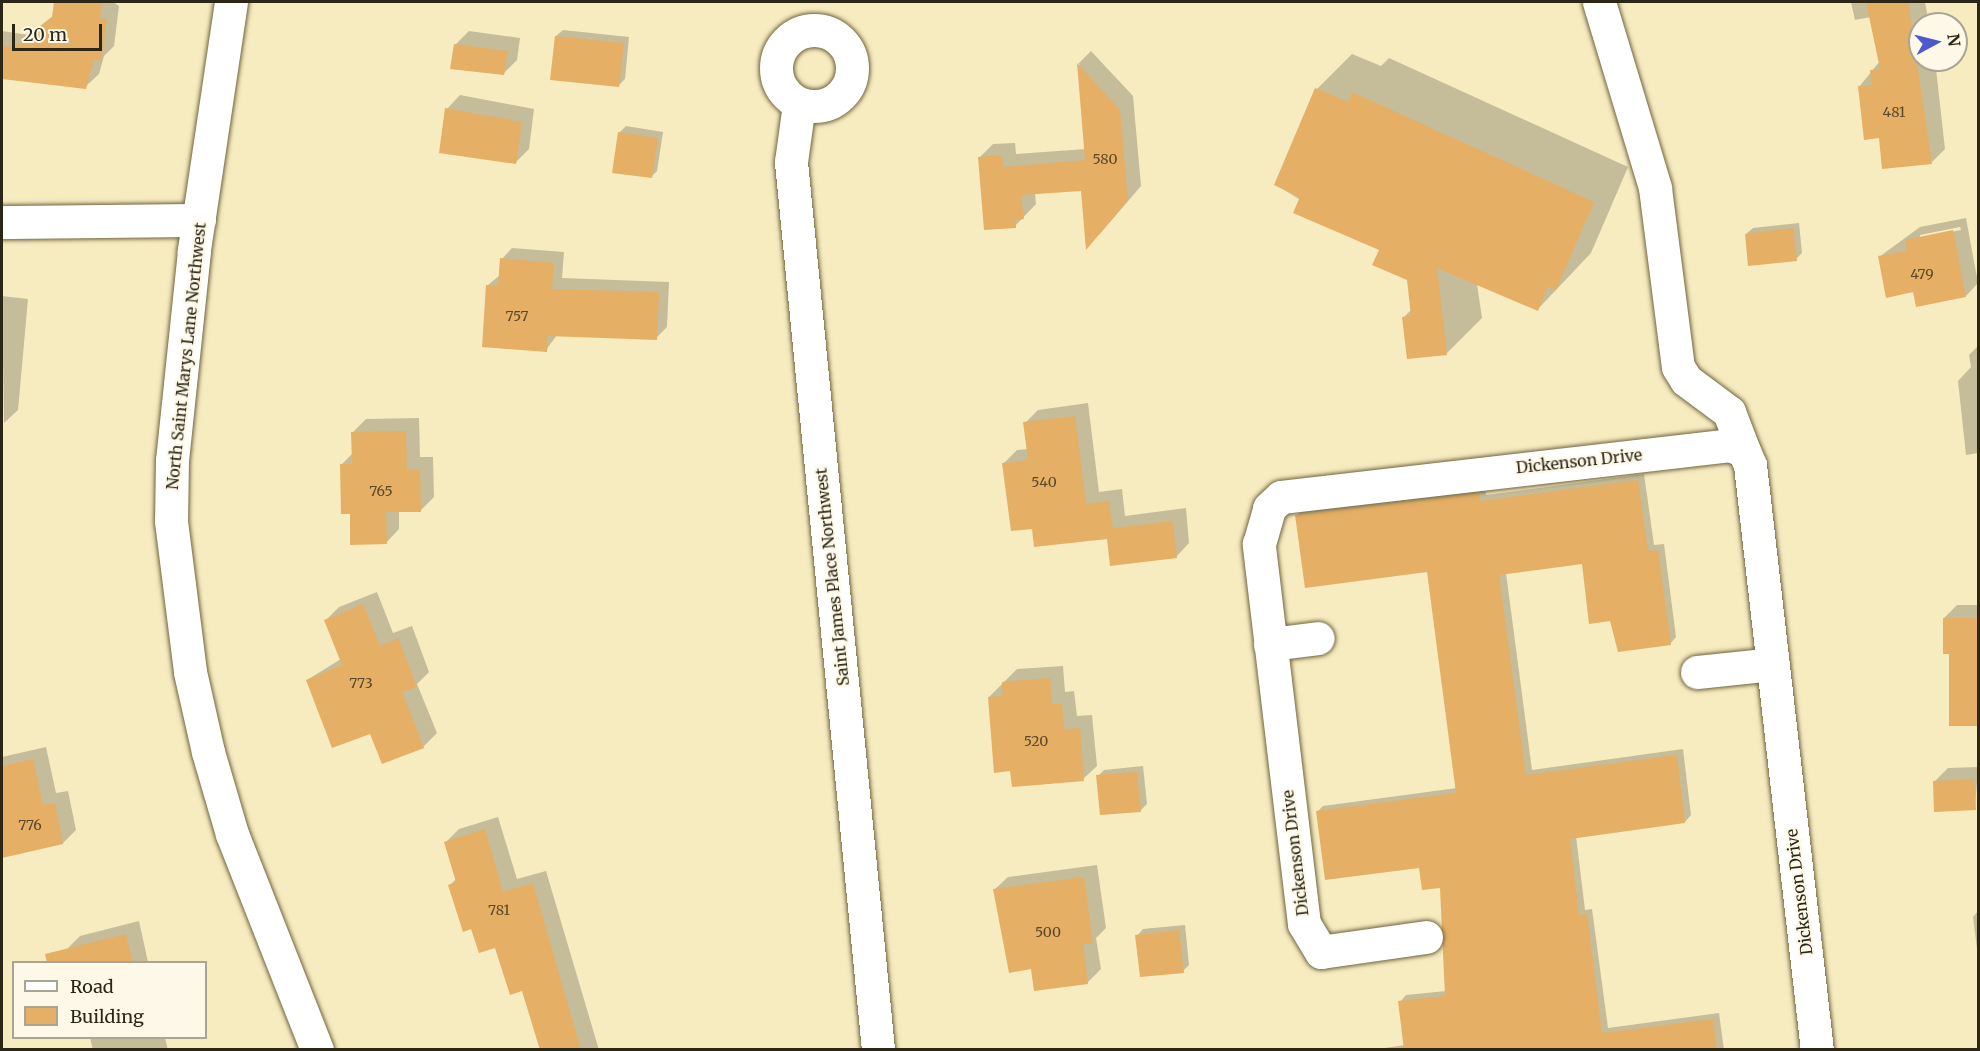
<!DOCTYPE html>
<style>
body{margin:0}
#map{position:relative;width:1980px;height:1051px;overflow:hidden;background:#f7ebc0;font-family:Merriweather,serif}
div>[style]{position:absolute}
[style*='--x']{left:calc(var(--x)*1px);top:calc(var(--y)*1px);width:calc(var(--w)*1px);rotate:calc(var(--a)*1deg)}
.shadow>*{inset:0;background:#0003}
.building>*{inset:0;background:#e5af65}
.roads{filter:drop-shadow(0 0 2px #70653e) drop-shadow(0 0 2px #70653e)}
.minor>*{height:33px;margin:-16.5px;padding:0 16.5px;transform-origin:16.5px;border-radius:16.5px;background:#fff}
.minor>.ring{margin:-16.5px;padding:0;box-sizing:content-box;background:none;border:33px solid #fff;border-radius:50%}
span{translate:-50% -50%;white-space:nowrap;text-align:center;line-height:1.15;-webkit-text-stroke:4.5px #fdf8e7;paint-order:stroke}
.number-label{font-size:14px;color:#5a4829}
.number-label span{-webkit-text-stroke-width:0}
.street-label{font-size:16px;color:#2b2615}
.frame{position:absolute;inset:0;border:3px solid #2b2615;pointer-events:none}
.legend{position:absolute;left:12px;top:961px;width:195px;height:78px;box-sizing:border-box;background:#fdf8e7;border:2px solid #a9a493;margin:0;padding:8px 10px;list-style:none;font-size:18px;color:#2b2615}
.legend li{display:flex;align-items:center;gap:12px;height:30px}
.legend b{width:30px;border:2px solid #a9a493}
.north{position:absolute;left:1908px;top:12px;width:60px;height:60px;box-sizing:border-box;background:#fdf8e7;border:2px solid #a9a493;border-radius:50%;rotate:83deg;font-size:16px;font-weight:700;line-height:24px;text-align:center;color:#2b2615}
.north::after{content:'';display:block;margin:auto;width:21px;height:27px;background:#4c58ce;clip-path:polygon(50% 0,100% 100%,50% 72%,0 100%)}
.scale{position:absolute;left:12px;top:24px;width:90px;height:27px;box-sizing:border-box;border:3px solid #2b2615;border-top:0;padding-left:8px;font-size:18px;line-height:21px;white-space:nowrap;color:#2b2615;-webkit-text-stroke:4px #fdf8e7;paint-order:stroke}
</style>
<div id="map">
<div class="shadow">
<div style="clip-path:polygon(56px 2px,113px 2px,119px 6px,114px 46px,104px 56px,99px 74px,85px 87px,2px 77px,2px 31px,29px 35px,54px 15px)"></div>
<div style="clip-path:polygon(1851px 2px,1925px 2px,1929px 24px,1920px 24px,1920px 60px,1935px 60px,1945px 149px,1932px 162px,1859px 87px,1880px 61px,1871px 17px,1855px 20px)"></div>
<div style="clip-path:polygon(563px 30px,629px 37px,625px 79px,619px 85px,556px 36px)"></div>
<div style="clip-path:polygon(469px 31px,520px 38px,517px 60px,504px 73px,455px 45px)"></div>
<div style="clip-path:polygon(1091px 51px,1133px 96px,1141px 186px,1099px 235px,1083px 189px,1035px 193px,1036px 204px,1015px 226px,980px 157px,993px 144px,1015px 143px,1016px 154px,1086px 149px,1079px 63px)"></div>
<div style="clip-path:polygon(1352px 54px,1381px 66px,1389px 58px,1628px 167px,1591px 253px,1538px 309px,1477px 284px,1482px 318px,1447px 353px,1403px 318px,1412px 309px,1408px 279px,1381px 249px,1276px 185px,1317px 89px)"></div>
<div style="clip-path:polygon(460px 95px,534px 109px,529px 149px,516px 162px,447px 109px)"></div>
<div style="clip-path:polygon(626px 126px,663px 132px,657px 171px,651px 177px,619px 133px)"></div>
<div style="clip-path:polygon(evenodd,1966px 218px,1978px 283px,1966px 296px,1879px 257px,1920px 227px,1966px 218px,1960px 227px,1961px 230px,1920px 238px,1920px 235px,1960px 227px)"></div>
<div style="clip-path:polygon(1799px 223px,1802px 253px,1796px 259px,1746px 234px,1753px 228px)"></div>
<div style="clip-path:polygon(512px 248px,564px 252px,562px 278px,669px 282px,667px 327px,656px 338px,557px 335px,546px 350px,488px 285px,500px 275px,502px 259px)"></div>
<div style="clip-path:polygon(2px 296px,28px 299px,18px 410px,4px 423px)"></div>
<div style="clip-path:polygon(1978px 346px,1978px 453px,1966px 455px,1958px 381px,1971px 367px,1969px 355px)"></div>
<div style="clip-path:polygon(1088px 403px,1099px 492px,1122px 489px,1125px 516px,1186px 508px,1189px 543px,1176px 557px,1108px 537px,1033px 527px,1004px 463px,1017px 450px,1028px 449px,1025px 423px,1038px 410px)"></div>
<div style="clip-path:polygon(419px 418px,420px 457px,433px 457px,434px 497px,421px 510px,399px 511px,399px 529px,386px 543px,351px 512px,341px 465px,353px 453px,353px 432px,366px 419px)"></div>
<div style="clip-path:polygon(1644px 474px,1654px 545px,1664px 544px,1676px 637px,1670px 644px,1611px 619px,1583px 562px,1506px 573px,1532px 770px,1683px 749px,1691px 815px,1685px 822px,1576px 836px,1585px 910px,1592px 909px,1608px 1028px,1719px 1013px,1724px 1050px,1371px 1050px,1405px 1045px,1400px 1002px,1406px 995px,1446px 991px,1441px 886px,1420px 866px,1317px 812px,1323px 806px,1457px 788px,1428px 570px,1296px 516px,1303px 510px,1485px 487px,1486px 495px)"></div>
<div style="clip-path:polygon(377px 592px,393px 633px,412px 626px,429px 672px,417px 684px,437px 733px,423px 747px,371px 732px,307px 680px,341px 659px,326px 620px,339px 607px)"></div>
<div style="clip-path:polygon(1957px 605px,1978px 605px,1978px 724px,1950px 724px,1951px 653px,1944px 618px)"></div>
<div style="clip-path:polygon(1063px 666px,1065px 692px,1074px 691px,1077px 716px,1092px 715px,1097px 766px,1083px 779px,1012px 770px,989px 697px,1017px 669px)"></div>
<div style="clip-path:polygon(46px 747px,56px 793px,68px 791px,76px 830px,63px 843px,2px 856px,2px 757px)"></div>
<div style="clip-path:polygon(1143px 766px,1147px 804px,1140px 811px,1098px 776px,1104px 770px)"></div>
<div style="clip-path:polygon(1978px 767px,1975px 809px,1935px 781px,1948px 768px)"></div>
<div style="clip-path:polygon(498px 817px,517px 879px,546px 871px,599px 1050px,542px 1050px,523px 989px,496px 947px,472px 927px,450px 885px,457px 878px,446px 842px,459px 829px)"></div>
<div style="clip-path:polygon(1097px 865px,1106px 928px,1096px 938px,1101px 969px,1087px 983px,1032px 968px,994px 890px,1008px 877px)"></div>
<div style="clip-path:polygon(1978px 911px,1978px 957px,1973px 917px)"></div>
<div style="clip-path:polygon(139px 921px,148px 962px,70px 962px,67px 949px,80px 936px)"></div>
<div style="clip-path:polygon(1185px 925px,1189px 965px,1183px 971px,1137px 936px,1143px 929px)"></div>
<div style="clip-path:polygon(90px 1038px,165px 1038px,168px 1050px,93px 1050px)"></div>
</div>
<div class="building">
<div style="clip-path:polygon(54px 2px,102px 2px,100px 18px,107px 19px,101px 60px,94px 59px,86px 89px,2px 79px,2px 46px,15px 47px,52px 17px)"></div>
<div style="clip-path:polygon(1866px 2px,1908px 2px,1932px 164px,1882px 169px,1879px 138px,1864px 140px,1858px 86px,1872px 85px,1870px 70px,1880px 69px)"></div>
<div style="clip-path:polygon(555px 36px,624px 43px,619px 87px,550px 80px)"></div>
<div style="clip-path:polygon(454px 44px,508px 51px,504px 75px,450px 69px)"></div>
<div style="clip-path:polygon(1077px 63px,1120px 110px,1128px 200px,1086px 250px,1081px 191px,1021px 195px,1024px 219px,1016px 220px,1016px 228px,984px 230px,978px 157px,1002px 155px,1003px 167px,1085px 160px)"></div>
<div style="clip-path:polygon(1315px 88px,1349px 102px,1352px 92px,1594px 202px,1556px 290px,1548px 286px,1538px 311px,1437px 268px,1447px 355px,1407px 359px,1402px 317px,1411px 316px,1407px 280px,1372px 265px,1379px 250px,1293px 213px,1300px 197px,1274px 185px)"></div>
<div style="clip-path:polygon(445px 108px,522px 122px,516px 164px,439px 153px)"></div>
<div style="clip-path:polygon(618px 132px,658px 138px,652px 178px,612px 173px)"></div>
<div style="clip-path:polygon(1793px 228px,1797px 261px,1748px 266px,1745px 234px)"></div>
<div style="clip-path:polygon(1953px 230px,1966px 297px,1916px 307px,1913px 292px,1886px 298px,1878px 256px,1907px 251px,1905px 240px)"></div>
<div style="clip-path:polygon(500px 258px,554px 263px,552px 289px,659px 292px,657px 340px,548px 336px,547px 352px,482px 347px,486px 285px,498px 286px)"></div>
<div style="clip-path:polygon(1075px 416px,1086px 504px,1109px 501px,1113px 528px,1173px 521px,1177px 558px,1110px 566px,1107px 539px,1034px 547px,1032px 529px,1011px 531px,1002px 463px,1028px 460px,1023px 422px)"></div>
<div style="clip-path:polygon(406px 431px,407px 470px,420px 469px,421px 512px,386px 512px,387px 544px,350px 545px,350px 514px,341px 514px,340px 464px,352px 464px,351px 432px)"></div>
<div style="clip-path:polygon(1638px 480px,1648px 551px,1658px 550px,1671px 645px,1618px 652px,1610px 621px,1589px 624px,1582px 564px,1499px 575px,1526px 775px,1677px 755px,1685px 823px,1570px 839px,1579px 915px,1587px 914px,1602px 1033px,1713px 1019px,1717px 1050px,1404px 1050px,1398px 1001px,1445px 996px,1440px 888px,1422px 890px,1419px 868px,1325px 880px,1316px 811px,1456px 793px,1427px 572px,1305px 588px,1295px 515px,1479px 493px,1480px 501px)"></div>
<div style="clip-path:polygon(363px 604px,380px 646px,398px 638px,417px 687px,402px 692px,424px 748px,382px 764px,370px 734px,332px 748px,306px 680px,342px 665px,324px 620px)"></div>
<div style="clip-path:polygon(1943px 618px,1978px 618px,1978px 726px,1949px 726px,1949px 654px,1943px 654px)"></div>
<div style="clip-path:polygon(1050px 678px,1052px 704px,1062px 704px,1064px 729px,1080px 728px,1084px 781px,1012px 787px,1010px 771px,994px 773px,988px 697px,1003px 696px,1002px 682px)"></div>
<div style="clip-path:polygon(33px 759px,43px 805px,55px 803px,63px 844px,2px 858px,2px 766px)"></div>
<div style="clip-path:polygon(1137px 772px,1141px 812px,1100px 815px,1096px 775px)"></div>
<div style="clip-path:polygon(1974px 779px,1976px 810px,1934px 812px,1933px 781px)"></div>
<div style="clip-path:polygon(485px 829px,503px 892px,533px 883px,581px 1050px,540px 1050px,522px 991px,510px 995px,495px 948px,479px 953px,471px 929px,463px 932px,448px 885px,456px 882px,444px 842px)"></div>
<div style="clip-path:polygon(1084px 877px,1093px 943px,1083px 944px,1088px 984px,1034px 991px,1031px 969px,1009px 973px,993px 889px)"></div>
<div style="clip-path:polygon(1179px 930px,1184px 973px,1140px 977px,1135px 935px)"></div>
<div style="clip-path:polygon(126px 934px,133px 963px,47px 963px,45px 954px)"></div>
</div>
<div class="roads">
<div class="minor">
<div style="--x:231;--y:2;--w:252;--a:98.5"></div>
<div style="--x:194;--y:251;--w:210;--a:96"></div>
<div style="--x:172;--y:460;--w:61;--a:90.9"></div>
<div style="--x:171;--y:521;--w:152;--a:82.8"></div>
<div style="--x:190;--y:672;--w:82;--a:77.3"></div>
<div style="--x:208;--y:752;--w:85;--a:73.7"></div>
<div style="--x:232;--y:834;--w:232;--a:68.5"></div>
<div style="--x:1599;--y:2;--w:194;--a:73.2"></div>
<div style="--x:1655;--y:188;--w:180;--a:82.7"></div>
<div style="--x:1678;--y:367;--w:15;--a:58"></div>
<div style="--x:1686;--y:380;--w:54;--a:36.7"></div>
<div style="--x:1729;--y:412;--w:42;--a:69"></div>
<div class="ring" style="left:776px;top:30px;width:43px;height:43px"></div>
<div style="--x:799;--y:104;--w:59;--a:97.9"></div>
<div style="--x:791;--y:162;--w:892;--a:84.4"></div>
<div style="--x:2;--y:222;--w:197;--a:-0.6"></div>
<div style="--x:1270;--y:644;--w:48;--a:-7.1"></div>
<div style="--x:1697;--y:672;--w:76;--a:-6"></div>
<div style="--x:1426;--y:937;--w:106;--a:171.9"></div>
<div style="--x:1321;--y:952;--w:33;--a:-121"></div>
<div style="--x:1304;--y:924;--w:383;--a:-96.8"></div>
<div style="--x:1259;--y:544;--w:37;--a:-74"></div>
<div style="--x:1269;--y:508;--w:16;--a:-43"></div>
<div style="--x:1281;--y:497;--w:452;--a:-6.6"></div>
<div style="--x:1730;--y:445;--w:15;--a:23"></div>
<div style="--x:1744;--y:451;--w:15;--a:67"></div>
<div style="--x:1750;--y:465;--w:589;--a:83.47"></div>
</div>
</div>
<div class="number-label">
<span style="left:1894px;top:112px">481</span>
<span style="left:1105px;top:159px">580</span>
<span style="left:1922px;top:274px">479</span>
<span style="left:517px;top:316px">757</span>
<span style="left:1044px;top:482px">540</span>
<span style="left:381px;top:491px">765</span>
<span style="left:361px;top:683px">773</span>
<span style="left:1036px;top:741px">520</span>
<span style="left:30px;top:825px">776</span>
<span style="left:499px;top:910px">781</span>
<span style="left:1048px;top:932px">500</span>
</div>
<div class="street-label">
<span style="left:186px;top:356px;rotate:-84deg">North Saint Marys Lane Northwest</span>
<span style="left:1579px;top:461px;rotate:-6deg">Dickenson Drive</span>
<span style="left:832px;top:577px;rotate:-96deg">Saint James Place Northwest</span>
<span style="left:1295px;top:853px;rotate:-97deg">Dickenson Drive</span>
<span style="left:1799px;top:892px;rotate:-97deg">Dickenson Drive</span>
</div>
<div class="frame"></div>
<ul class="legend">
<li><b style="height:8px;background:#fff"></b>Road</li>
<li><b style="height:16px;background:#e5af65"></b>Building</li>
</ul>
<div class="north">N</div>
<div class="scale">20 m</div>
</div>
